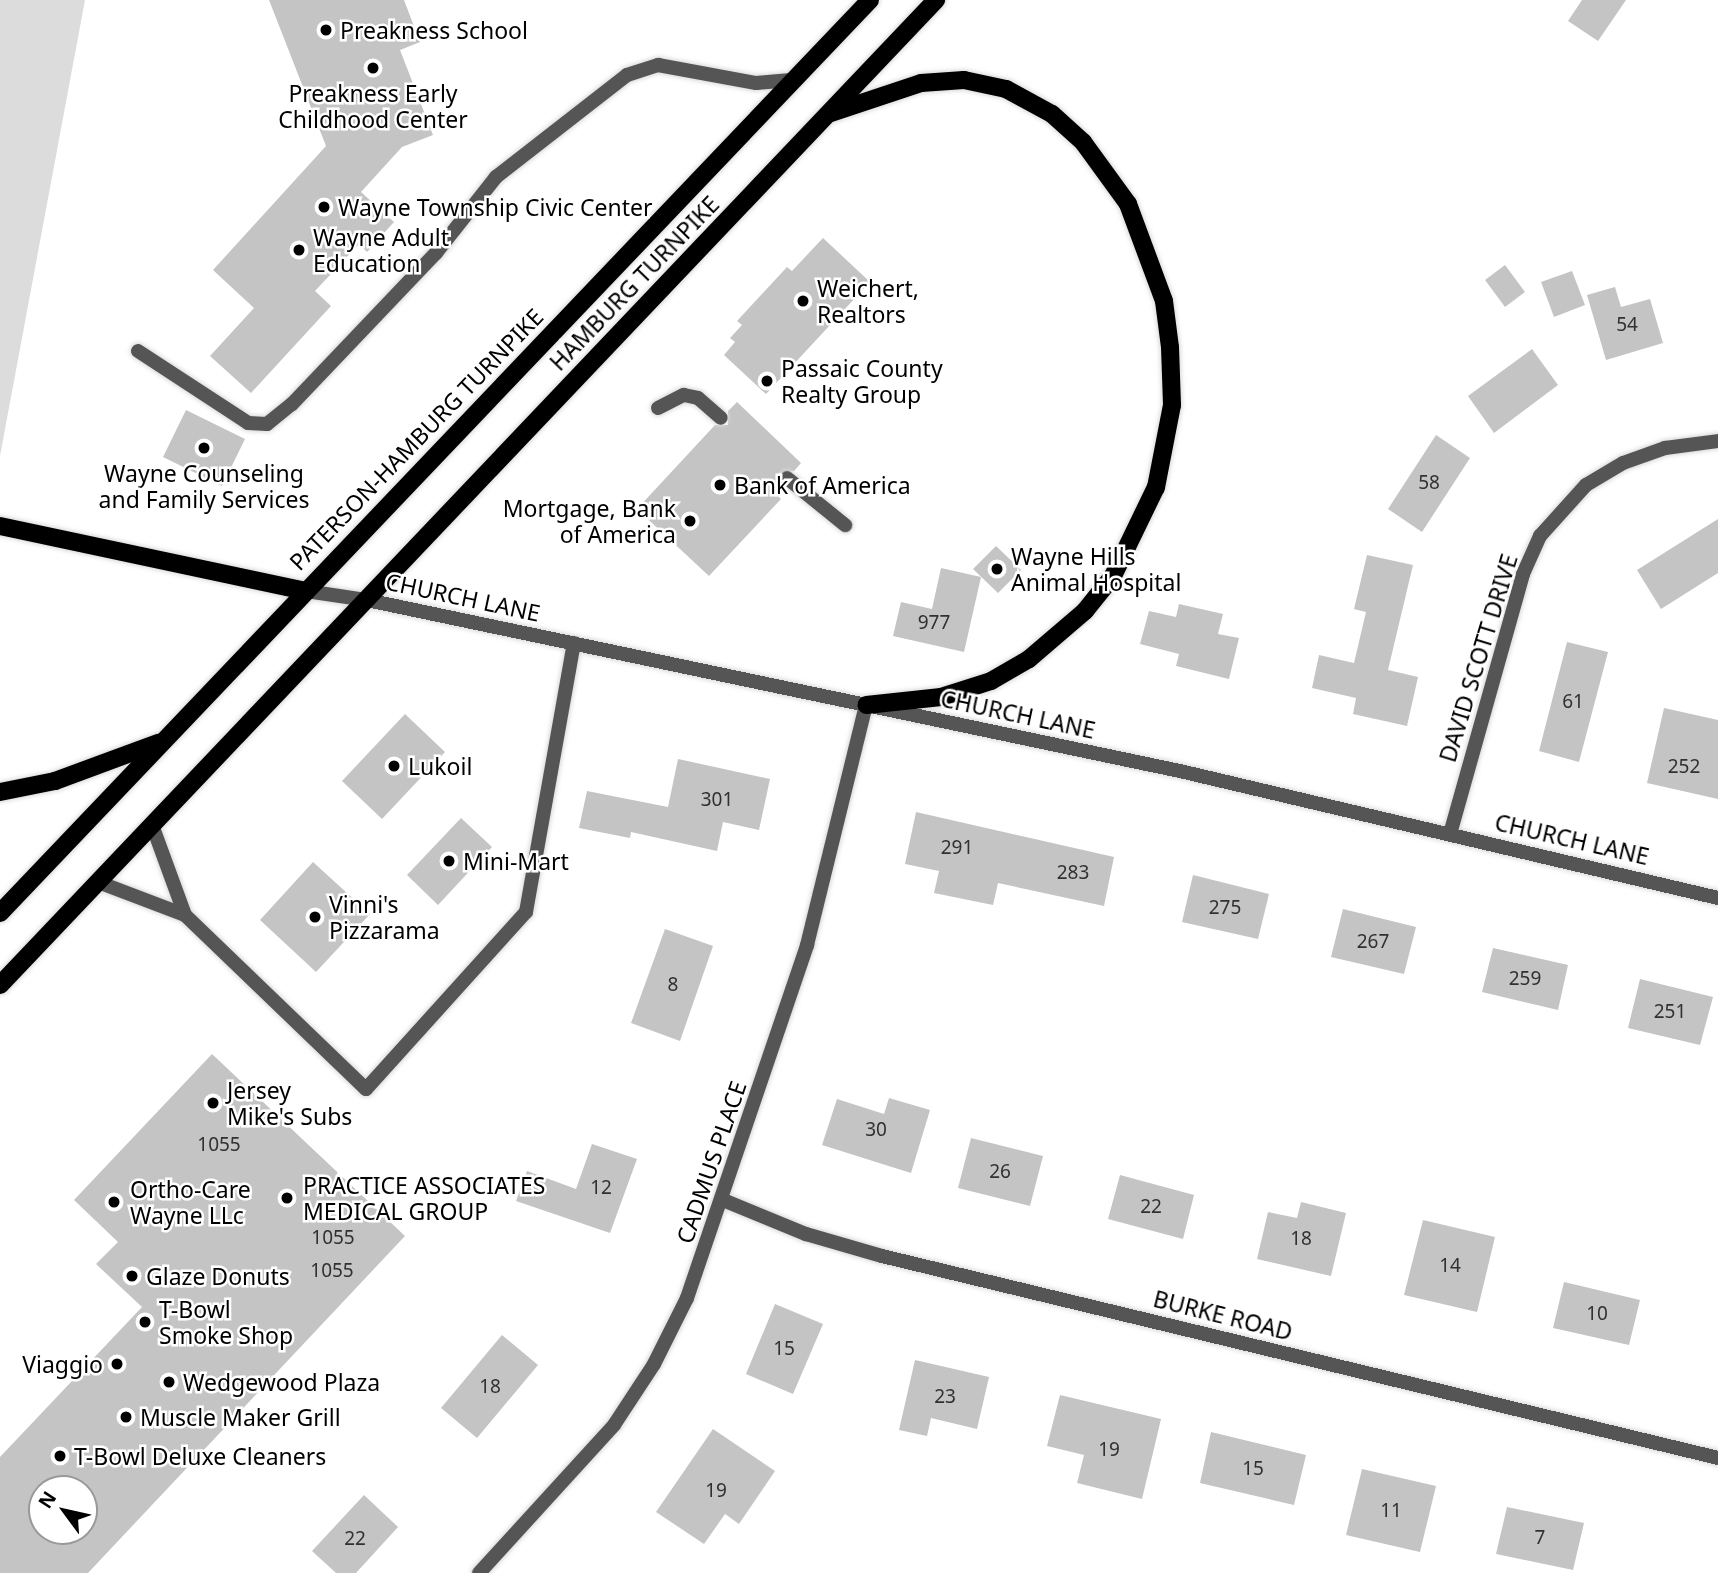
<!DOCTYPE html>
<style>
body{margin:0}
#map{position:relative;width:1718px;height:1573px;overflow:hidden;background:#fff;font-family:"Noto Sans",sans-serif}
div>[style]{position:absolute}
[style*='--x']{left:calc(var(--x)*1px);top:calc(var(--y)*1px);width:calc(var(--w)*1px);rotate:calc(var(--a)*1deg)}
.green>*{inset:0;background:#dcdcdc}
.building>*{inset:0;background:#c4c4c4}
.roads{filter:drop-shadow(0 0 2px #dbdbdb) drop-shadow(0 0 2px #dbdbdb)}
.service>*{height:14px;margin:-7px;padding:0 7px;transform-origin:7px;border-radius:7px;background:#555}
.minor>*{height:14px;margin:-7px;padding:0 7px;transform-origin:7px;border-radius:7px;background:#555}
.tertiary>*{height:14px;margin:-7px;padding:0 7px;transform-origin:7px;border-radius:7px;background:#555}
.primary>*{height:18px;margin:-9px;padding:0 9px;transform-origin:9px;border-radius:9px;background:#000}
.dots>*{width:19px;height:19px;translate:-50% -50%;box-sizing:border-box;border:4px solid #fff;border-radius:50%}
span{translate:-50% -50%;white-space:nowrap;text-align:center;line-height:1.15;-webkit-text-stroke:5px #fff;paint-order:stroke}
.number-label{font-size:19px;color:#313131}
.number-label span{-webkit-text-stroke-width:0}
.poi-label{font-size:23px;color:#000}
.left{translate:0 -50%;text-align:left}
.right{translate:-100% -50%;text-align:right}
.street-label{font-size:23px;color:#000}
.north{position:absolute;left:28px;top:1475px;width:70px;height:70px;box-sizing:border-box;background:#fff;border:2px solid #999;border-radius:50%;rotate:303deg;font-size:19px;font-weight:700;line-height:28px;text-align:center;color:#000}
.north::after{content:'';display:block;margin:auto;width:24px;height:32px;background:#000;clip-path:polygon(50% 0,100% 100%,50% 72%,0 100%)}
</style>
<div id="map">
<div class="green">
<div style="clip-path:polygon(0 0,85px 0,0 456px)"></div>
</div>
<div class="building">
<div style="clip-path:polygon(269px 0,404px 0,420px 42px,400px 50px,433px 135px,402px 147px,361px 192px,394px 222px,367px 252px,359px 244px,315px 291px,331px 306px,251px 393px,210px 356px,254px 308px,213px 270px,326px 146px)"></div>
<div style="clip-path:polygon(1582px 0,1626px 0,1598px 41px,1568px 21px)"></div>
<div style="clip-path:polygon(823px 238px,870px 282px,766px 394px,724px 355px,735px 342px,730px 338px,742px 325px,737px 321px,787px 267px,792px 271px)"></div>
<div style="clip-path:polygon(1505px 265px,1525px 292px,1505px 307px,1485px 280px)"></div>
<div style="clip-path:polygon(1572px 271px,1585px 305px,1554px 317px,1541px 282px)"></div>
<div style="clip-path:polygon(1615px 287px,1621px 307px,1650px 299px,1663px 343px,1606px 360px,1587px 295px)"></div>
<div style="clip-path:polygon(1532px 349px,1558px 385px,1494px 433px,1468px 396px)"></div>
<div style="clip-path:polygon(737px 402px,801px 463px,794px 471px,779px 473px,780px 485px,774px 492px,781px 499px,709px 576px,637px 509px,715px 425px,728px 425px,728px 411px)"></div>
<div style="clip-path:polygon(186px 410px,245px 439px,222px 486px,163px 457px)"></div>
<div style="clip-path:polygon(1436px 435px,1470px 458px,1422px 532px,1388px 509px)"></div>
<div style="clip-path:polygon(1718px 519px,1718px 573px,1661px 609px,1637px 570px)"></div>
<div style="clip-path:polygon(996px 546px,1021px 570px,998px 593px,973px 569px)"></div>
<div style="clip-path:polygon(1367px 555px,1413px 565px,1388px 670px,1418px 677px,1407px 726px,1353px 714px,1356px 698px,1312px 688px,1319px 655px,1354px 663px,1366px 612px,1354px 609px)"></div>
<div style="clip-path:polygon(941px 568px,981px 577px,964px 652px,893px 636px,901px 602px,932px 609px)"></div>
<div style="clip-path:polygon(1179px 604px,1223px 614px,1218px 634px,1239px 638px,1229px 679px,1176px 666px,1179px 654px,1140px 644px,1149px 611px,1176px 617px)"></div>
<div style="clip-path:polygon(1567px 642px,1608px 652px,1579px 762px,1539px 751px)"></div>
<div style="clip-path:polygon(1664px 708px,1718px 720px,1718px 799px,1647px 783px)"></div>
<div style="clip-path:polygon(405px 714px,445px 752px,382px 819px,342px 781px)"></div>
<div style="clip-path:polygon(678px 759px,770px 779px,759px 830px,723px 822px,717px 851px,631px 832px,630px 838px,579px 828px,587px 791px,668px 807px)"></div>
<div style="clip-path:polygon(916px 812px,1114px 857px,1104px 906px,998px 883px,993px 905px,934px 893px,939px 871px,905px 864px)"></div>
<div style="clip-path:polygon(461px 818px,492px 847px,438px 905px,407px 875px)"></div>
<div style="clip-path:polygon(313px 862px,370px 914px,316px 972px,260px 920px)"></div>
<div style="clip-path:polygon(1193px 875px,1269px 894px,1258px 939px,1182px 922px)"></div>
<div style="clip-path:polygon(1343px 909px,1416px 927px,1404px 974px,1331px 957px)"></div>
<div style="clip-path:polygon(665px 929px,713px 946px,680px 1041px,631px 1023px)"></div>
<div style="clip-path:polygon(1493px 948px,1568px 965px,1558px 1010px,1482px 992px)"></div>
<div style="clip-path:polygon(1640px 979px,1713px 997px,1700px 1045px,1628px 1028px)"></div>
<div style="clip-path:polygon(evenodd,212px 1054px,405px 1236px,88px 1573px,0 1573px,0 1457px,142px 1307px,96px 1264px,118px 1242px,74px 1200px,212px 1054px,42px 1489px,84px 1489px,84px 1531px,42px 1531px,42px 1489px)"></div>
<div style="clip-path:polygon(889px 1098px,930px 1110px,911px 1173px,822px 1145px,837px 1099px,884px 1114px)"></div>
<div style="clip-path:polygon(971px 1138px,1043px 1156px,1030px 1206px,958px 1188px)"></div>
<div style="clip-path:polygon(592px 1144px,637px 1159px,610px 1233px,516px 1201px,527px 1171px,576px 1189px)"></div>
<div style="clip-path:polygon(1120px 1175px,1194px 1195px,1183px 1239px,1108px 1219px)"></div>
<div style="clip-path:polygon(1301px 1202px,1346px 1213px,1331px 1276px,1257px 1259px,1268px 1212px,1297px 1218px)"></div>
<div style="clip-path:polygon(1423px 1220px,1495px 1237px,1477px 1312px,1404px 1295px)"></div>
<div style="clip-path:polygon(1564px 1282px,1640px 1300px,1629px 1345px,1553px 1328px)"></div>
<div style="clip-path:polygon(775px 1304px,823px 1324px,793px 1394px,746px 1374px)"></div>
<div style="clip-path:polygon(502px 1335px,538px 1365px,477px 1438px,441px 1408px)"></div>
<div style="clip-path:polygon(915px 1360px,989px 1377px,977px 1429px,931px 1418px,927px 1436px,899px 1430px)"></div>
<div style="clip-path:polygon(1060px 1395px,1161px 1419px,1142px 1499px,1077px 1483px,1084px 1455px,1047px 1446px)"></div>
<div style="clip-path:polygon(713px 1429px,775px 1471px,739px 1524px,725px 1514px,704px 1544px,656px 1512px)"></div>
<div style="clip-path:polygon(1211px 1432px,1306px 1455px,1294px 1505px,1200px 1483px)"></div>
<div style="clip-path:polygon(1362px 1469px,1436px 1486px,1420px 1552px,1346px 1535px)"></div>
<div style="clip-path:polygon(364px 1495px,398px 1527px,356px 1573px,336px 1573px,312px 1551px)"></div>
<div style="clip-path:polygon(1507px 1507px,1584px 1523px,1573px 1570px,1496px 1554px)"></div>
</div>
<div class="roads">
<div class="service">
<div style="--x:138;--y:351;--w:131;--a:33.2"></div>
<div style="--x:248;--y:423;--w:19;--a:3"></div>
<div style="--x:267;--y:424;--w:32;--a:-39"></div>
<div style="--x:292;--y:404;--w:209;--a:-46.4"></div>
<div style="--x:436;--y:253;--w:97;--a:-51.7"></div>
<div style="--x:496;--y:177;--w:166;--a:-37.9"></div>
<div style="--x:627;--y:75;--w:33;--a:-18"></div>
<div style="--x:658;--y:65;--w:100;--a:10.4"></div>
<div style="--x:756;--y:83;--w:35;--a:-5"></div>
<div style="--x:658;--y:408;--w:29;--a:-27"></div>
<div style="--x:684;--y:395;--w:14;--a:12"></div>
<div style="--x:698;--y:398;--w:30;--a:41"></div>
<div style="--x:787;--y:478;--w:75;--a:39"></div>
<div style="--x:98;--y:882;--w:93;--a:20.8"></div>
<div style="--x:185;--y:915;--w:96;--a:-110.1"></div>
<div style="--x:185;--y:915;--w:251;--a:43.9"></div>
<div style="--x:366;--y:1089;--w:239;--a:-47.9"></div>
<div style="--x:526;--y:912;--w:273;--a:-79.9"></div>
</div>
<div class="minor">
<div style="--x:1450;--y:834;--w:270;--a:-74.3"></div>
<div style="--x:1523;--y:574;--w:42;--a:-65.9"></div>
<div style="--x:1540;--y:536;--w:69;--a:-48"></div>
<div style="--x:1586;--y:485;--w:43;--a:-30.7"></div>
<div style="--x:1623;--y:463;--w:45;--a:-19.7"></div>
<div style="--x:1665;--y:448;--w:53;--a:-7.5"></div>
<div style="--x:723;--y:1200;--w:90;--a:22.3"></div>
<div style="--x:806;--y:1234;--w:79;--a:16.1"></div>
<div style="--x:882;--y:1256;--w:860;--a:13.58"></div>
<div style="--x:479;--y:1573;--w:200;--a:-47.6"></div>
<div style="--x:614;--y:1425;--w:73;--a:-56.7"></div>
<div style="--x:654;--y:1364;--w:74;--a:-63.4"></div>
<div style="--x:687;--y:1298;--w:373;--a:-71.2"></div>
<div style="--x:807;--y:945;--w:247;--a:-76.2"></div>
</div>
<div class="tertiary">
<div style="--x:306;--y:591;--w:62;--a:8.4"></div>
<div style="--x:367;--y:600;--w:831;--a:11.88"></div>
<div style="--x:1180;--y:771;--w:553;--a:13.28"></div>
</div>
<div class="primary">
<div style="--x:831;--y:113;--w:95;--a:-18.4"></div>
<div style="--x:921;--y:83;--w:43;--a:-4"></div>
<div style="--x:964;--y:80;--w:43;--a:12.1"></div>
<div style="--x:1006;--y:89;--w:52;--a:28.5"></div>
<div style="--x:1052;--y:114;--w:42;--a:42.1"></div>
<div style="--x:1083;--y:142;--w:77;--a:54"></div>
<div style="--x:1128;--y:204;--w:103;--a:69.6"></div>
<div style="--x:1164;--y:301;--w:46;--a:82.6"></div>
<div style="--x:1170;--y:347;--w:58;--a:88"></div>
<div style="--x:1172;--y:405;--w:84;--a:101"></div>
<div style="--x:1156;--y:487;--w:99;--a:115.8"></div>
<div style="--x:1113;--y:576;--w:45;--a:128.7"></div>
<div style="--x:1085;--y:611;--w:74;--a:139.4"></div>
<div style="--x:1029;--y:659;--w:44;--a:149.9"></div>
<div style="--x:991;--y:681;--w:52;--a:162.3"></div>
<div style="--x:941;--y:697;--w:75;--a:173.9"></div>
<div style="--x:0;--y:526;--w:313;--a:12"></div>
<div style="--x:0;--y:792;--w:56;--a:-11.3"></div>
<div style="--x:55;--y:781;--w:110;--a:-20.3"></div>
<div style="--x:0;--y:913;--w:1261;--a:-46.38"></div>
<div style="--x:0;--y:985;--w:1359;--a:-46.46"></div>
</div>
</div>
<div class="dots">
<div style="left:326px;top:30px;background:#000"></div>
<div style="left:373px;top:68px;background:#000"></div>
<div style="left:324px;top:207px;background:#000"></div>
<div style="left:299px;top:250px;background:#000"></div>
<div style="left:803px;top:301px;background:#000"></div>
<div style="left:767px;top:381px;background:#000"></div>
<div style="left:204px;top:448px;background:#000"></div>
<div style="left:720px;top:485px;background:#000"></div>
<div style="left:690px;top:521px;background:#000"></div>
<div style="left:997px;top:569px;background:#000"></div>
<div style="left:394px;top:766px;background:#000"></div>
<div style="left:449px;top:861px;background:#000"></div>
<div style="left:315px;top:917px;background:#000"></div>
<div style="left:213px;top:1103px;background:#000"></div>
<div style="left:287px;top:1198px;background:#000"></div>
<div style="left:114px;top:1202px;background:#000"></div>
<div style="left:132px;top:1276px;background:#000"></div>
<div style="left:145px;top:1322px;background:#000"></div>
<div style="left:117px;top:1364px;background:#000"></div>
<div style="left:169px;top:1382px;background:#000"></div>
<div style="left:126px;top:1417px;background:#000"></div>
<div style="left:60px;top:1456px;background:#000"></div>
</div>
<div class="number-label">
<span style="left:1627px;top:325px">54</span>
<span style="left:1429px;top:483px">58</span>
<span style="left:934px;top:623px">977</span>
<span style="left:1573px;top:702px">61</span>
<span style="left:1684px;top:767px">252</span>
<span style="left:717px;top:800px">301</span>
<span style="left:957px;top:848px">291</span>
<span style="left:1073px;top:873px">283</span>
<span style="left:1225px;top:908px">275</span>
<span style="left:1373px;top:942px">267</span>
<span style="left:1525px;top:979px">259</span>
<span style="left:673px;top:985px">8</span>
<span style="left:1670px;top:1012px">251</span>
<span style="left:876px;top:1130px">30</span>
<span style="left:219px;top:1145px">1055</span>
<span style="left:1000px;top:1172px">26</span>
<span style="left:601px;top:1188px">12</span>
<span style="left:1151px;top:1207px">22</span>
<span style="left:333px;top:1238px">1055</span>
<span style="left:1301px;top:1239px">18</span>
<span style="left:1450px;top:1266px">14</span>
<span style="left:332px;top:1271px">1055</span>
<span style="left:1597px;top:1314px">10</span>
<span style="left:784px;top:1349px">15</span>
<span style="left:490px;top:1387px">18</span>
<span style="left:945px;top:1397px">23</span>
<span style="left:1109px;top:1450px">19</span>
<span style="left:1253px;top:1469px">15</span>
<span style="left:716px;top:1491px">19</span>
<span style="left:1391px;top:1511px">11</span>
<span style="left:1540px;top:1538px">7</span>
<span style="left:355px;top:1539px">22</span>
</div>
<div class="poi-label">
<span class="left" style="left:340px;top:30px">Preakness School</span>
<span style="left:373px;top:106px">Preakness Early<br>Childhood Center</span>
<span class="left" style="left:338px;top:207px">Wayne Township Civic Center</span>
<span class="left" style="left:313px;top:250px">Wayne Adult<br>Education</span>
<span class="left" style="left:817px;top:301px">Weichert,<br>Realtors</span>
<span class="left" style="left:781px;top:381px">Passaic County<br>Realty Group</span>
<span style="left:204px;top:486px">Wayne Counseling<br>and Family Services</span>
<span class="left" style="left:734px;top:485px">Bank of America</span>
<span class="right" style="left:676px;top:521px">Mortgage, Bank<br>of America</span>
<span class="left" style="left:1011px;top:569px">Wayne Hills<br>Animal Hospital</span>
<span class="left" style="left:408px;top:766px">Lukoil</span>
<span class="left" style="left:463px;top:861px">Mini-Mart</span>
<span class="left" style="left:329px;top:917px">Vinni's<br>Pizzarama</span>
<span class="left" style="left:227px;top:1103px">Jersey<br>Mike's Subs</span>
<span class="left" style="left:303px;top:1198px">PRACTICE ASSOCIATES<br>MEDICAL GROUP</span>
<span class="left" style="left:130px;top:1202px">Ortho-Care<br>Wayne LLc</span>
<span class="left" style="left:146px;top:1276px">Glaze Donuts</span>
<span class="left" style="left:159px;top:1322px">T-Bowl<br>Smoke Shop</span>
<span class="right" style="left:103px;top:1364px">Viaggio</span>
<span class="left" style="left:183px;top:1382px">Wedgewood Plaza</span>
<span class="left" style="left:140px;top:1417px">Muscle Maker Grill</span>
<span class="left" style="left:74px;top:1456px">T-Bowl Deluxe Cleaners</span>
</div>
<div class="street-label">
<span style="left:634px;top:283px;rotate:-46deg">HAMBURG TURNPIKE</span>
<span style="left:416px;top:439px;rotate:-46deg">PATERSON-HAMBURG TURNPIKE</span>
<span style="left:463px;top:597px;rotate:12deg">CHURCH LANE</span>
<span style="left:1478px;top:658px;rotate:-73deg">DAVID SCOTT DRIVE</span>
<span style="left:1018px;top:714px;rotate:12deg">CHURCH LANE</span>
<span style="left:1572px;top:839px;rotate:13deg">CHURCH LANE</span>
<span style="left:711px;top:1162px;rotate:-71deg">CADMUS PLACE</span>
<span style="left:1223px;top:1315px;rotate:14deg">BURKE ROAD</span>
</div>
<div class="north">N</div>
</div>
